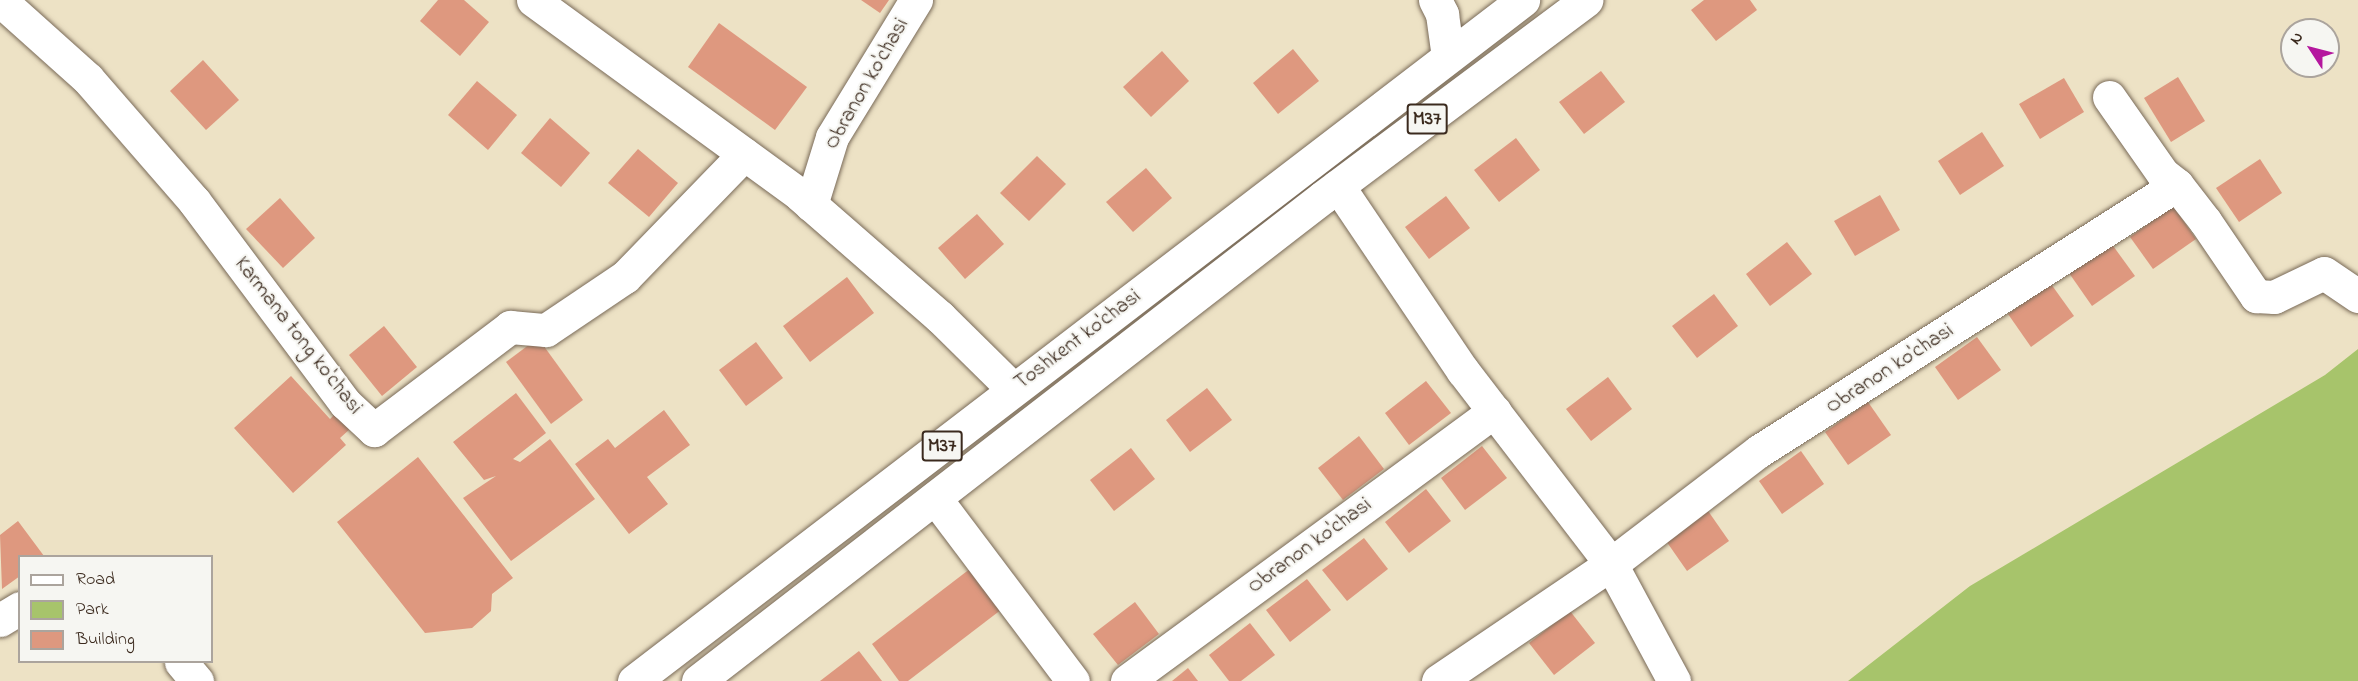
<!DOCTYPE html>
<style>
body{margin:0}
#map{position:relative;width:2358px;height:681px;overflow:hidden;background:#ede2c5;font-family:"Indie Flower",sans-serif}
div>[style]{position:absolute}
[style*='--x']{left:calc(var(--x)*1px);top:calc(var(--y)*1px);width:calc(var(--w)*1px);rotate:calc(var(--a)*1deg)}
.green>*{inset:0;background:#a7c46b}
.building>*{inset:0;background:#de987f}
.roads{filter:drop-shadow(0 0 2px #796a58) drop-shadow(0 0 2px #796a58)}
.minor>*{height:33px;margin:-16.5px;padding:0 16.5px;transform-origin:16.5px;border-radius:16.5px;background:#fff}
.highway>*{height:33px;margin:-16.5px;padding:0 16.5px;transform-origin:16.5px;border-radius:16.5px;background:#fff}
span{translate:-50% -50%;white-space:nowrap;text-align:center;line-height:1.15;-webkit-text-stroke:4.5px #f6f6f2;paint-order:stroke}
.shield-label span{padding:2px 4px;background:#f6f6f2;border:2px solid;border-radius:4px;-webkit-text-stroke-width:0}
.shield-label{font-size:20px;color:#3b2a1e;font-weight:700}
.street-label{font-size:21px;color:#3b2a1e}
.legend{position:absolute;left:18px;top:555px;width:195px;height:108px;box-sizing:border-box;background:#f6f6f2;border:2px solid #aba49d;margin:0;padding:8px 10px;list-style:none;font-size:18px;color:#3b2a1e}
.legend li{display:flex;align-items:center;gap:12px;height:30px}
.legend b{width:30px;border:2px solid #aba49d}
.north{position:absolute;left:2280px;top:18px;width:60px;height:60px;box-sizing:border-box;background:#f6f6f2;border:2px solid #aba49d;border-radius:50%;rotate:306deg;font-size:16px;font-weight:700;line-height:24px;text-align:center;color:#3b2a1e}
.north::after{content:'';display:block;margin:auto;width:21px;height:27px;background:#b5179e;clip-path:polygon(50% 0,100% 100%,50% 72%,0 100%)}
</style>
<div id="map">
<div class="green">
<div style="clip-path:polygon(2358px 349px,2358px 681px,1848px 681px,1970px 586px,2325px 375px)"></div>
</div>
<div class="building">
<div style="clip-path:polygon(438px 0,464px 0,489px 22px,460px 56px,420px 21px)"></div>
<div style="clip-path:polygon(861px 0,889px 0,880px 13px)"></div>
<div style="clip-path:polygon(1704px 0,1750px 0,1757px 10px,1716px 41px,1691px 10px)"></div>
<div style="clip-path:polygon(719px 23px,807px 87px,775px 130px,688px 67px)"></div>
<div style="clip-path:polygon(1293px 49px,1319px 81px,1278px 114px,1253px 83px)"></div>
<div style="clip-path:polygon(1162px 51px,1189px 81px,1151px 117px,1123px 87px)"></div>
<div style="clip-path:polygon(203px 60px,239px 100px,206px 130px,170px 91px)"></div>
<div style="clip-path:polygon(1601px 71px,1625px 102px,1584px 134px,1559px 102px)"></div>
<div style="clip-path:polygon(2178px 77px,2205px 121px,2171px 142px,2144px 98px)"></div>
<div style="clip-path:polygon(2064px 78px,2084px 112px,2040px 139px,2019px 104px)"></div>
<div style="clip-path:polygon(477px 81px,517px 115px,488px 150px,448px 115px)"></div>
<div style="clip-path:polygon(550px 118px,590px 153px,561px 187px,521px 153px)"></div>
<div style="clip-path:polygon(1982px 132px,2004px 166px,1960px 195px,1938px 161px)"></div>
<div style="clip-path:polygon(1516px 138px,1540px 170px,1499px 202px,1474px 170px)"></div>
<div style="clip-path:polygon(638px 149px,678px 183px,649px 217px,608px 183px)"></div>
<div style="clip-path:polygon(1037px 156px,1066px 184px,1029px 221px,1000px 193px)"></div>
<div style="clip-path:polygon(2260px 159px,2282px 193px,2239px 222px,2216px 188px)"></div>
<div style="clip-path:polygon(1146px 168px,1172px 198px,1133px 232px,1106px 202px)"></div>
<div style="clip-path:polygon(1880px 195px,1900px 230px,1855px 256px,1834px 221px)"></div>
<div style="clip-path:polygon(1446px 196px,1470px 228px,1429px 259px,1405px 227px)"></div>
<div style="clip-path:polygon(280px 198px,315px 238px,283px 268px,246px 229px)"></div>
<div style="clip-path:polygon(2173px 206px,2196px 239px,2153px 269px,2130px 237px)"></div>
<div style="clip-path:polygon(977px 214px,1004px 244px,965px 279px,938px 248px)"></div>
<div style="clip-path:polygon(1787px 242px,1812px 274px,1770px 306px,1746px 274px)"></div>
<div style="clip-path:polygon(2111px 243px,2135px 276px,2092px 306px,2069px 273px)"></div>
<div style="clip-path:polygon(847px 277px,874px 313px,810px 362px,783px 326px)"></div>
<div style="clip-path:polygon(2051px 284px,2074px 316px,2031px 347px,2008px 314px)"></div>
<div style="clip-path:polygon(1714px 294px,1738px 326px,1697px 358px,1672px 326px)"></div>
<div style="clip-path:polygon(384px 326px,417px 367px,382px 396px,349px 355px)"></div>
<div style="clip-path:polygon(1977px 337px,2001px 370px,1958px 400px,1935px 367px)"></div>
<div style="clip-path:polygon(538px 338px,583px 400px,551px 424px,506px 362px)"></div>
<div style="clip-path:polygon(756px 342px,783px 378px,746px 406px,719px 370px)"></div>
<div style="clip-path:polygon(291px 376px,330px 419px,336px 413px,350px 429px,340px 438px,346px 445px,293px 493px,234px 428px)"></div>
<div style="clip-path:polygon(1608px 377px,1632px 409px,1591px 441px,1566px 409px)"></div>
<div style="clip-path:polygon(1426px 381px,1451px 413px,1409px 445px,1385px 413px)"></div>
<div style="clip-path:polygon(1207px 388px,1232px 420px,1190px 452px,1166px 420px)"></div>
<div style="clip-path:polygon(516px 393px,546px 433px,513px 459px,520px 462px,550px 439px,595px 499px,511px 561px,463px 498px,496px 476px,484px 480px,453px 442px)"></div>
<div style="clip-path:polygon(1868px 402px,1891px 435px,1848px 465px,1825px 432px)"></div>
<div style="clip-path:polygon(664px 410px,690px 445px,647px 477px,668px 504px,629px 534px,575px 464px,608px 439px,615px 448px)"></div>
<div style="clip-path:polygon(1359px 436px,1384px 469px,1343px 500px,1318px 468px)"></div>
<div style="clip-path:polygon(1482px 446px,1507px 478px,1465px 510px,1441px 478px)"></div>
<div style="clip-path:polygon(1131px 448px,1155px 479px,1114px 511px,1090px 480px)"></div>
<div style="clip-path:polygon(1801px 451px,1824px 484px,1782px 514px,1759px 481px)"></div>
<div style="clip-path:polygon(418px 457px,513px 578px,492px 594px,491px 611px,472px 628px,425px 633px,337px 522px)"></div>
<div style="clip-path:polygon(1426px 489px,1451px 521px,1409px 553px,1385px 522px)"></div>
<div style="clip-path:polygon(1706px 508px,1729px 541px,1687px 571px,1664px 538px)"></div>
<div style="clip-path:polygon(18px 521px,44px 556px,20px 556px,20px 576px,2px 589px,0 535px)"></div>
<div style="clip-path:polygon(1364px 538px,1388px 569px,1347px 601px,1322px 570px)"></div>
<div style="clip-path:polygon(975px 565px,1006px 606px,908px 681px,899px 681px,872px 644px)"></div>
<div style="clip-path:polygon(1307px 579px,1331px 610px,1290px 642px,1266px 610px)"></div>
<div style="clip-path:polygon(1135px 602px,1159px 634px,1118px 665px,1093px 634px)"></div>
<div style="clip-path:polygon(1570px 611px,1595px 643px,1554px 675px,1529px 643px)"></div>
<div style="clip-path:polygon(1250px 623px,1275px 655px,1241px 681px,1229px 681px,1209px 655px)"></div>
<div style="clip-path:polygon(859px 651px,882px 681px,820px 681px)"></div>
<div style="clip-path:polygon(1188px 668px,1198px 681px,1172px 681px)"></div>
</div>
<div class="roads">
<div class="minor">
<div style="--x:0;--y:0;--w:118;--a:41.9"></div>
<div style="--x:88;--y:79;--w:162;--a:49"></div>
<div style="--x:194;--y:201;--w:252;--a:53.2"></div>
<div style="--x:345;--y:403;--w:40;--a:43"></div>
<div style="--x:374;--y:430;--w:171;--a:-37.1"></div>
<div style="--x:510;--y:327;--w:36;--a:5"></div>
<div style="--x:546;--y:330;--w:95;--a:-33.9"></div>
<div style="--x:625;--y:277;--w:171;--a:-45.9"></div>
<div style="--x:533;--y:0;--w:331;--a:36.1"></div>
<div style="--x:800;--y:195;--w:186;--a:41.1"></div>
<div style="--x:940;--y:317;--w:103;--a:44.6"></div>
<div style="--x:1435;--y:0;--w:16;--a:63"></div>
<div style="--x:1442;--y:14;--w:43;--a:82.1"></div>
<div style="--x:2109;--y:97;--w:94;--a:55"></div>
<div style="--x:2163;--y:174;--w:18;--a:38"></div>
<div style="--x:2177;--y:185;--w:46;--a:52.1"></div>
<div style="--x:2205;--y:221;--w:91;--a:55.8"></div>
<div style="--x:2256;--y:296;--w:18;--a:3"></div>
<div style="--x:2274;--y:297;--w:55;--a:-25.6"></div>
<div style="--x:2324;--y:273;--w:41;--a:34.1"></div>
<div style="--x:1338;--y:186;--w:223;--a:56"></div>
<div style="--x:1463;--y:371;--w:243;--a:52.5"></div>
<div style="--x:1611;--y:564;--w:133;--a:61.7"></div>
<div style="--x:811;--y:205;--w:71;--a:-72.8"></div>
<div style="--x:832;--y:137;--w:161;--a:-58.5"></div>
<div style="--x:935;--y:498;--w:229;--a:53"></div>
<div style="--x:0;--y:620;--w:23;--a:-31"></div>
<div style="--x:181;--y:662;--w:25;--a:50"></div>
<div style="--x:1127;--y:681;--w:456;--a:-36.3"></div>
<div style="--x:1438;--y:681;--w:209;--a:-34.1"></div>
<div style="--x:1611;--y:564;--w:186;--a:-37.4"></div>
<div style="--x:1759;--y:451;--w:495;--a:-32.5"></div>
</div>
<div class="highway">
<div style="--x:634;--y:681;--w:1120;--a:-37.45"></div>
<div style="--x:698;--y:681;--w:790;--a:-37.75"></div>
<div style="--x:1323;--y:197;--w:329;--a:-36.8"></div>
</div>
</div>
<div class="shield-label">
<span style="left:1427px;top:119px">M37</span>
<span style="left:942px;top:446px">M37</span>
</div>
<div class="street-label">
<span style="left:867px;top:84px;rotate:-60deg">Obranon ko'chasi</span>
<span style="left:298px;top:336px;rotate:52deg">Karmana tong ko'chasi</span>
<span style="left:1078px;top:340px;rotate:-37deg">Toshkent ko'chasi</span>
<span style="left:1890px;top:369px;rotate:-33deg">Obranon ko'chasi</span>
<span style="left:1310px;top:546px;rotate:-36deg">Obranon ko'chasi</span>
</div>
<ul class="legend">
<li><b style="height:8px;background:#fff"></b>Road</li>
<li><b style="height:16px;background:#a7c46b"></b>Park</li>
<li><b style="height:16px;background:#de987f"></b>Building</li>
</ul>
<div class="north">N</div>
</div>
